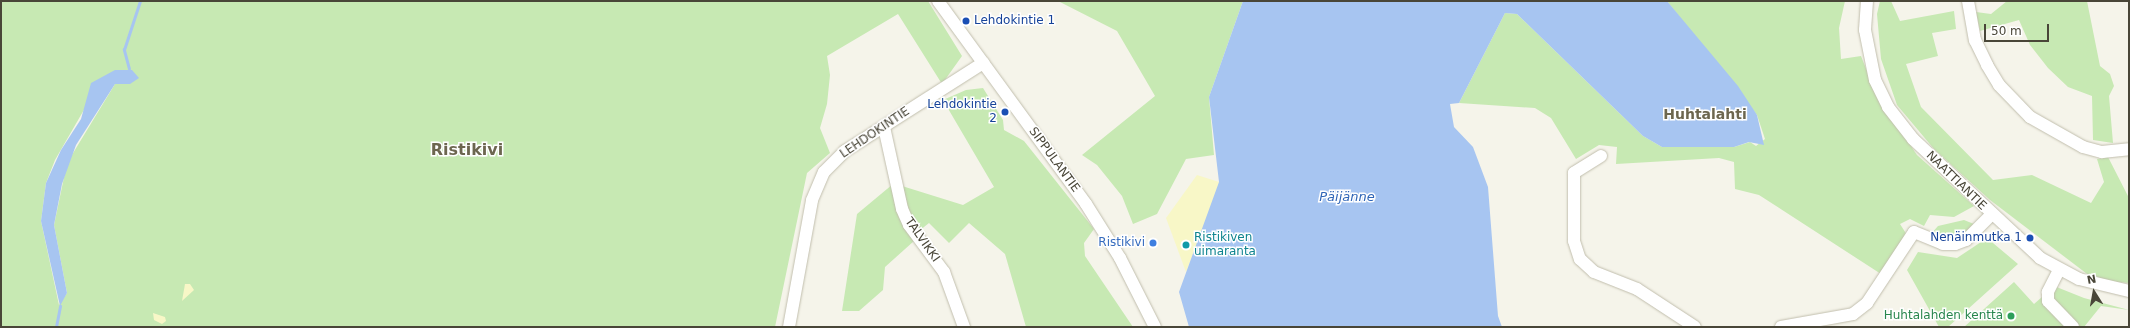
<!DOCTYPE html>
<meta charset="utf-8">
<style>
body{margin:0}
#map{position:relative;width:2130px;height:328px;overflow:hidden;background:#f5f4ea;font-family:"DejaVu Sans",sans-serif}
div>[style]{position:absolute}
[style*='--x']{left:calc(var(--x)*1px);top:calc(var(--y)*1px);width:calc(var(--w)*1px);rotate:calc(var(--a)*1deg)}
.green>*{inset:0;background:#c7e9b3}
.sand>*{inset:0;background:#f8f7c7}
.water>*{inset:0;background:#a7c5f1}
.stream>*{height:2.5px;margin:-1.25px;padding:0 1.25px;transform-origin:1.25px;border-radius:1.25px;background:#a7c5f1}
.roads{filter:drop-shadow(0 0 1px #c1bead) drop-shadow(0 0 1px #c1bead)}
.minor>*{height:12px;margin:-6px;padding:0 6px;transform-origin:6px;border-radius:6px;background:#fff}
.dots>*{width:11px;height:11px;translate:-50% -50%;box-sizing:border-box;border:2px solid #fff;border-radius:50%}
span{translate:-50% -50%;white-space:nowrap;text-align:center;line-height:1.15;-webkit-text-stroke:3px #fff;paint-order:stroke}
.transit-label{font-size:12px;color:#164399}
.left{translate:0 -50%;text-align:left}
.right{translate:-100% -50%;text-align:right}
.street-label{font-size:12px;color:#494638}
.culture-label{font-size:12px;color:#0d838f}
.shop-label{font-size:12px;color:#366cbe}
.leisure-label{font-size:12px;color:#27864d}
.water-label{font-size:13px;color:#2f65b7;font-style:italic}
.quarter-label{font-size:14px;color:#6c664f;font-weight:700}
.district-label{font-size:16px;color:#6c664f;font-weight:700}
.frame{position:absolute;inset:0;border:2px solid #494638;pointer-events:none}
.north{position:absolute;left:2074px;top:272px;width:40px;height:40px;-webkit-text-stroke:3px #fff;paint-order:stroke;rotate:349deg;font-size:11px;font-weight:700;line-height:16px;text-align:center;color:#494638}
.north::after{content:'';display:block;margin:auto;width:14px;height:18px;background:#494638;clip-path:polygon(50% 0,100% 100%,50% 72%,0 100%)}
.scale{position:absolute;left:1984px;top:24px;width:65px;height:18px;box-sizing:border-box;border:2px solid #494638;border-top:0;padding-left:5px;font-size:12px;line-height:14px;white-space:nowrap;color:#494638;-webkit-text-stroke:3px #fff;paint-order:stroke}
</style>
<div id="map">
<div class="green">
<div style="clip-path:polygon(evenodd,1px 1px,928px 1px,962px 56px,942px 84px,898px 14px,827px 56px,830px 75px,827px 104px,820px 128px,830px 153px,807px 173px,775px 327px,1px 327px,1px 1px,132px 70px,115px 84px,67px 163px,54px 225px,67px 293px,59px 305px,41px 221px,46px 183px,55px 160px,85px 108px,132px 70px)"></div>
<div style="clip-path:polygon(1058px 1px,1243px 1px,1209px 97px,1214px 155px,1186px 159px,1157px 214px,1133px 224px,1122px 196px,1097px 165px,1082px 155px,1155px 96px,1117px 31px)"></div>
<div style="clip-path:polygon(1667px 1px,1845px 1px,1839px 28px,1841px 59px,1861px 56px,1876px 94px,1917px 155px,1974px 206px,1954px 217px,1930px 215px,1924px 226px,1910px 219px,1900px 224px,1907px 235px,1881px 274px,1759px 195px,1735px 189px,1734px 162px,1719px 158px,1616px 164px,1617px 147px,1599px 145px,1576px 159px,1551px 118px,1535px 108px,1459px 103px,1505px 13px,1517px 14px,1643px 136px,1662px 147px,1734px 147px,1750px 142px,1756px 146px,1765px 139px,1757px 115px)"></div>
<div style="clip-path:polygon(1880px 1px,1891px 1px,1900px 21px,1954px 11px,1956px 29px,1932px 33px,1938px 56px,1906px 64px,1921px 107px,1993px 180px,2032px 175px,2091px 203px,2104px 182px,2097px 159px,2108px 157px,2129px 198px,2129px 283px,2095px 280px,1990px 200px,1934px 149px,1897px 105px,1881px 59px,1877px 14px)"></div>
<div style="clip-path:polygon(2007px 1px,2087px 1px,2100px 66px,2110px 74px,2114px 86px,2109px 96px,2113px 143px,2093px 140px,2092px 96px,2068px 87px,2048px 68px,2030px 45px,2019px 20px,1980px 31px,1976px 12px,1991px 14px)"></div>
<div style="clip-path:polygon(983px 88px,1003px 120px,1004px 130px,1024px 141px,1094px 229px,1084px 243px,1085px 256px,1133px 327px,1026px 327px,1005px 254px,969px 223px,949px 243px,929px 223px,919px 231px,913px 224px,902px 186px,963px 205px,994px 187px,943px 100px,966px 90px)"></div>
<div style="clip-path:polygon(893px 184px,914px 241px,885px 267px,883px 290px,859px 311px,842px 311px,857px 214px)"></div>
<div style="clip-path:polygon(1964px 220px,1974px 224px,1964px 237px,1950px 241px,1931px 234px,1938px 226px)"></div>
<div style="clip-path:polygon(1987px 238px,2018px 264px,1948px 327px,1939px 327px,1907px 270px,1918px 252px,1957px 258px)"></div>
<div style="clip-path:polygon(2014px 282px,2034px 304px,2042px 297px,2070px 327px,1964px 327px)"></div>
<div style="clip-path:polygon(2054px 286px,2084px 298px,2129px 310px,2101px 306px,2084px 327px,2078px 327px,2053px 301px)"></div>
</div>
<div class="sand">
<div style="clip-path:polygon(1197px 175px,1219px 182px,1218px 191px,1186px 272px,1166px 218px)"></div>
<div style="clip-path:polygon(185px 284px,190px 284px,194px 290px,182px 301px)"></div>
<div style="clip-path:polygon(153px 313px,165px 317px,166px 321px,162px 324px,154px 320px)"></div>
</div>
<div class="water">
<div style="clip-path:polygon(1243px 1px,1667px 1px,1738px 86px,1757px 115px,1764px 145px,1749px 142px,1734px 147px,1662px 147px,1643px 136px,1517px 14px,1505px 13px,1459px 103px,1450px 104px,1454px 127px,1473px 147px,1488px 187px,1498px 316px,1502px 327px,1189px 327px,1179px 292px,1219px 182px,1209px 97px)"></div>
<div style="clip-path:polygon(115px 70px,132px 70px,139px 78px,130px 84px,115px 84px,76px 145px,62px 184px,54px 225px,67px 293px,60px 306px,41px 221px,46px 183px,61px 150px,81px 119px,91px 83px)"></div>
</div>
<div class="stream">
<div style="--x:129;--y:69;--w:20;--a:-105"></div>
<div style="--x:124;--y:50;--w:52;--a:-71.9"></div>
<div style="--x:56;--y:327;--w:21;--a:-79"></div>
</div>
<div class="roads">
<div class="minor">
<div style="--x:938;--y:1;--w:251;--a:53.9"></div>
<div style="--x:1086;--y:204;--w:64;--a:57.8"></div>
<div style="--x:1120;--y:258;--w:77;--a:63.1"></div>
<div style="--x:1867;--y:1;--w:29;--a:94"></div>
<div style="--x:1865;--y:30;--w:51;--a:78.7"></div>
<div style="--x:1875;--y:80;--w:30;--a:64"></div>
<div style="--x:1888;--y:107;--w:41;--a:52"></div>
<div style="--x:1913;--y:139;--w:174;--a:43.1"></div>
<div style="--x:2040;--y:258;--w:44;--a:28.3"></div>
<div style="--x:2079;--y:279;--w:51;--a:13.5"></div>
<div style="--x:1968;--y:1;--w:40;--a:80"></div>
<div style="--x:1975;--y:40;--w:28;--a:64"></div>
<div style="--x:1987;--y:65;--w:23;--a:59"></div>
<div style="--x:1999;--y:85;--w:45;--a:45.9"></div>
<div style="--x:2030;--y:117;--w:61;--a:29.5"></div>
<div style="--x:2083;--y:147;--w:20;--a:15"></div>
<div style="--x:2102;--y:152;--w:27;--a:-6"></div>
<div style="--x:884;--y:127;--w:84;--a:77.6"></div>
<div style="--x:902;--y:209;--w:17;--a:66"></div>
<div style="--x:909;--y:225;--w:59;--a:53.3"></div>
<div style="--x:944;--y:272;--w:59;--a:70"></div>
<div style="--x:1601;--y:156;--w:32;--a:148"></div>
<div style="--x:1574;--y:173;--w:68;--a:90"></div>
<div style="--x:1574;--y:241;--w:19;--a:72"></div>
<div style="--x:1580;--y:259;--w:19;--a:43"></div>
<div style="--x:1594;--y:272;--w:46;--a:21.6"></div>
<div style="--x:1637;--y:289;--w:69;--a:33.2"></div>
<div style="--x:2059;--y:270;--w:25;--a:117"></div>
<div style="--x:2048;--y:292;--w:9;--a:90"></div>
<div style="--x:2048;--y:301;--w:36;--a:46"></div>
<div style="--x:789;--y:327;--w:129;--a:-79.7"></div>
<div style="--x:812;--y:200;--w:30;--a:-67"></div>
<div style="--x:824;--y:172;--w:30;--a:-45"></div>
<div style="--x:845;--y:151;--w:164;--a:-32.5"></div>
<div style="--x:1781;--y:327;--w:73;--a:-10.2"></div>
<div style="--x:1853;--y:314;--w:18;--a:-38"></div>
<div style="--x:1867;--y:303;--w:85;--a:-56.5"></div>
<div style="--x:1914;--y:232;--w:31;--a:22"></div>
<div style="--x:1943;--y:244;--w:12;--a:0"></div>
<div style="--x:1955;--y:244;--w:12;--a:-20"></div>
<div style="--x:1966;--y:240;--w:35;--a:-45"></div>
</div>
</div>
<div class="dots">
<div style="left:966px;top:21px;background:#1a4fb4"></div>
<div style="left:1005px;top:112px;background:#1a4fb4"></div>
<div style="left:2030px;top:238px;background:#1a4fb4"></div>
<div style="left:1153px;top:243px;background:#3f7fe0"></div>
<div style="left:1186px;top:245px;background:#0f9aa8"></div>
<div style="left:2011px;top:316px;background:#2e9e5b"></div>
</div>
<div class="transit-label">
<span class="left" style="left:974px;top:21px">Lehdokintie 1</span>
<span class="right" style="left:997px;top:112px">Lehdokintie<br>2</span>
<span class="right" style="left:2022px;top:238px">Nenäinmutka 1</span>
</div>
<div class="street-label">
<span style="left:875px;top:133px;rotate:-34deg">LEHDOKINTIE</span>
<span style="left:1054px;top:160px;rotate:54deg">SIPPULANTIE</span>
<span style="left:1956px;top:181px;rotate:44deg">NAATTIANTIE</span>
<span style="left:922px;top:240px;rotate:55deg">TALVIKKI</span>
</div>
<div class="culture-label">
<span class="left" style="left:1194px;top:245px">Ristikiven<br>uimaranta</span>
</div>
<div class="shop-label">
<span class="right" style="left:1145px;top:243px">Ristikivi</span>
</div>
<div class="leisure-label">
<span class="right" style="left:2003px;top:316px">Huhtalahden kenttä</span>
</div>
<div class="water-label">
<span style="left:1347px;top:197px">Päijänne</span>
</div>
<div class="quarter-label">
<span style="left:1705px;top:114px">Huhtalahti</span>
</div>
<div class="district-label">
<span style="left:467px;top:150px">Ristikivi</span>
</div>
<div class="frame"></div>
<div class="north">N</div>
<div class="scale">50 m</div>
</div>
